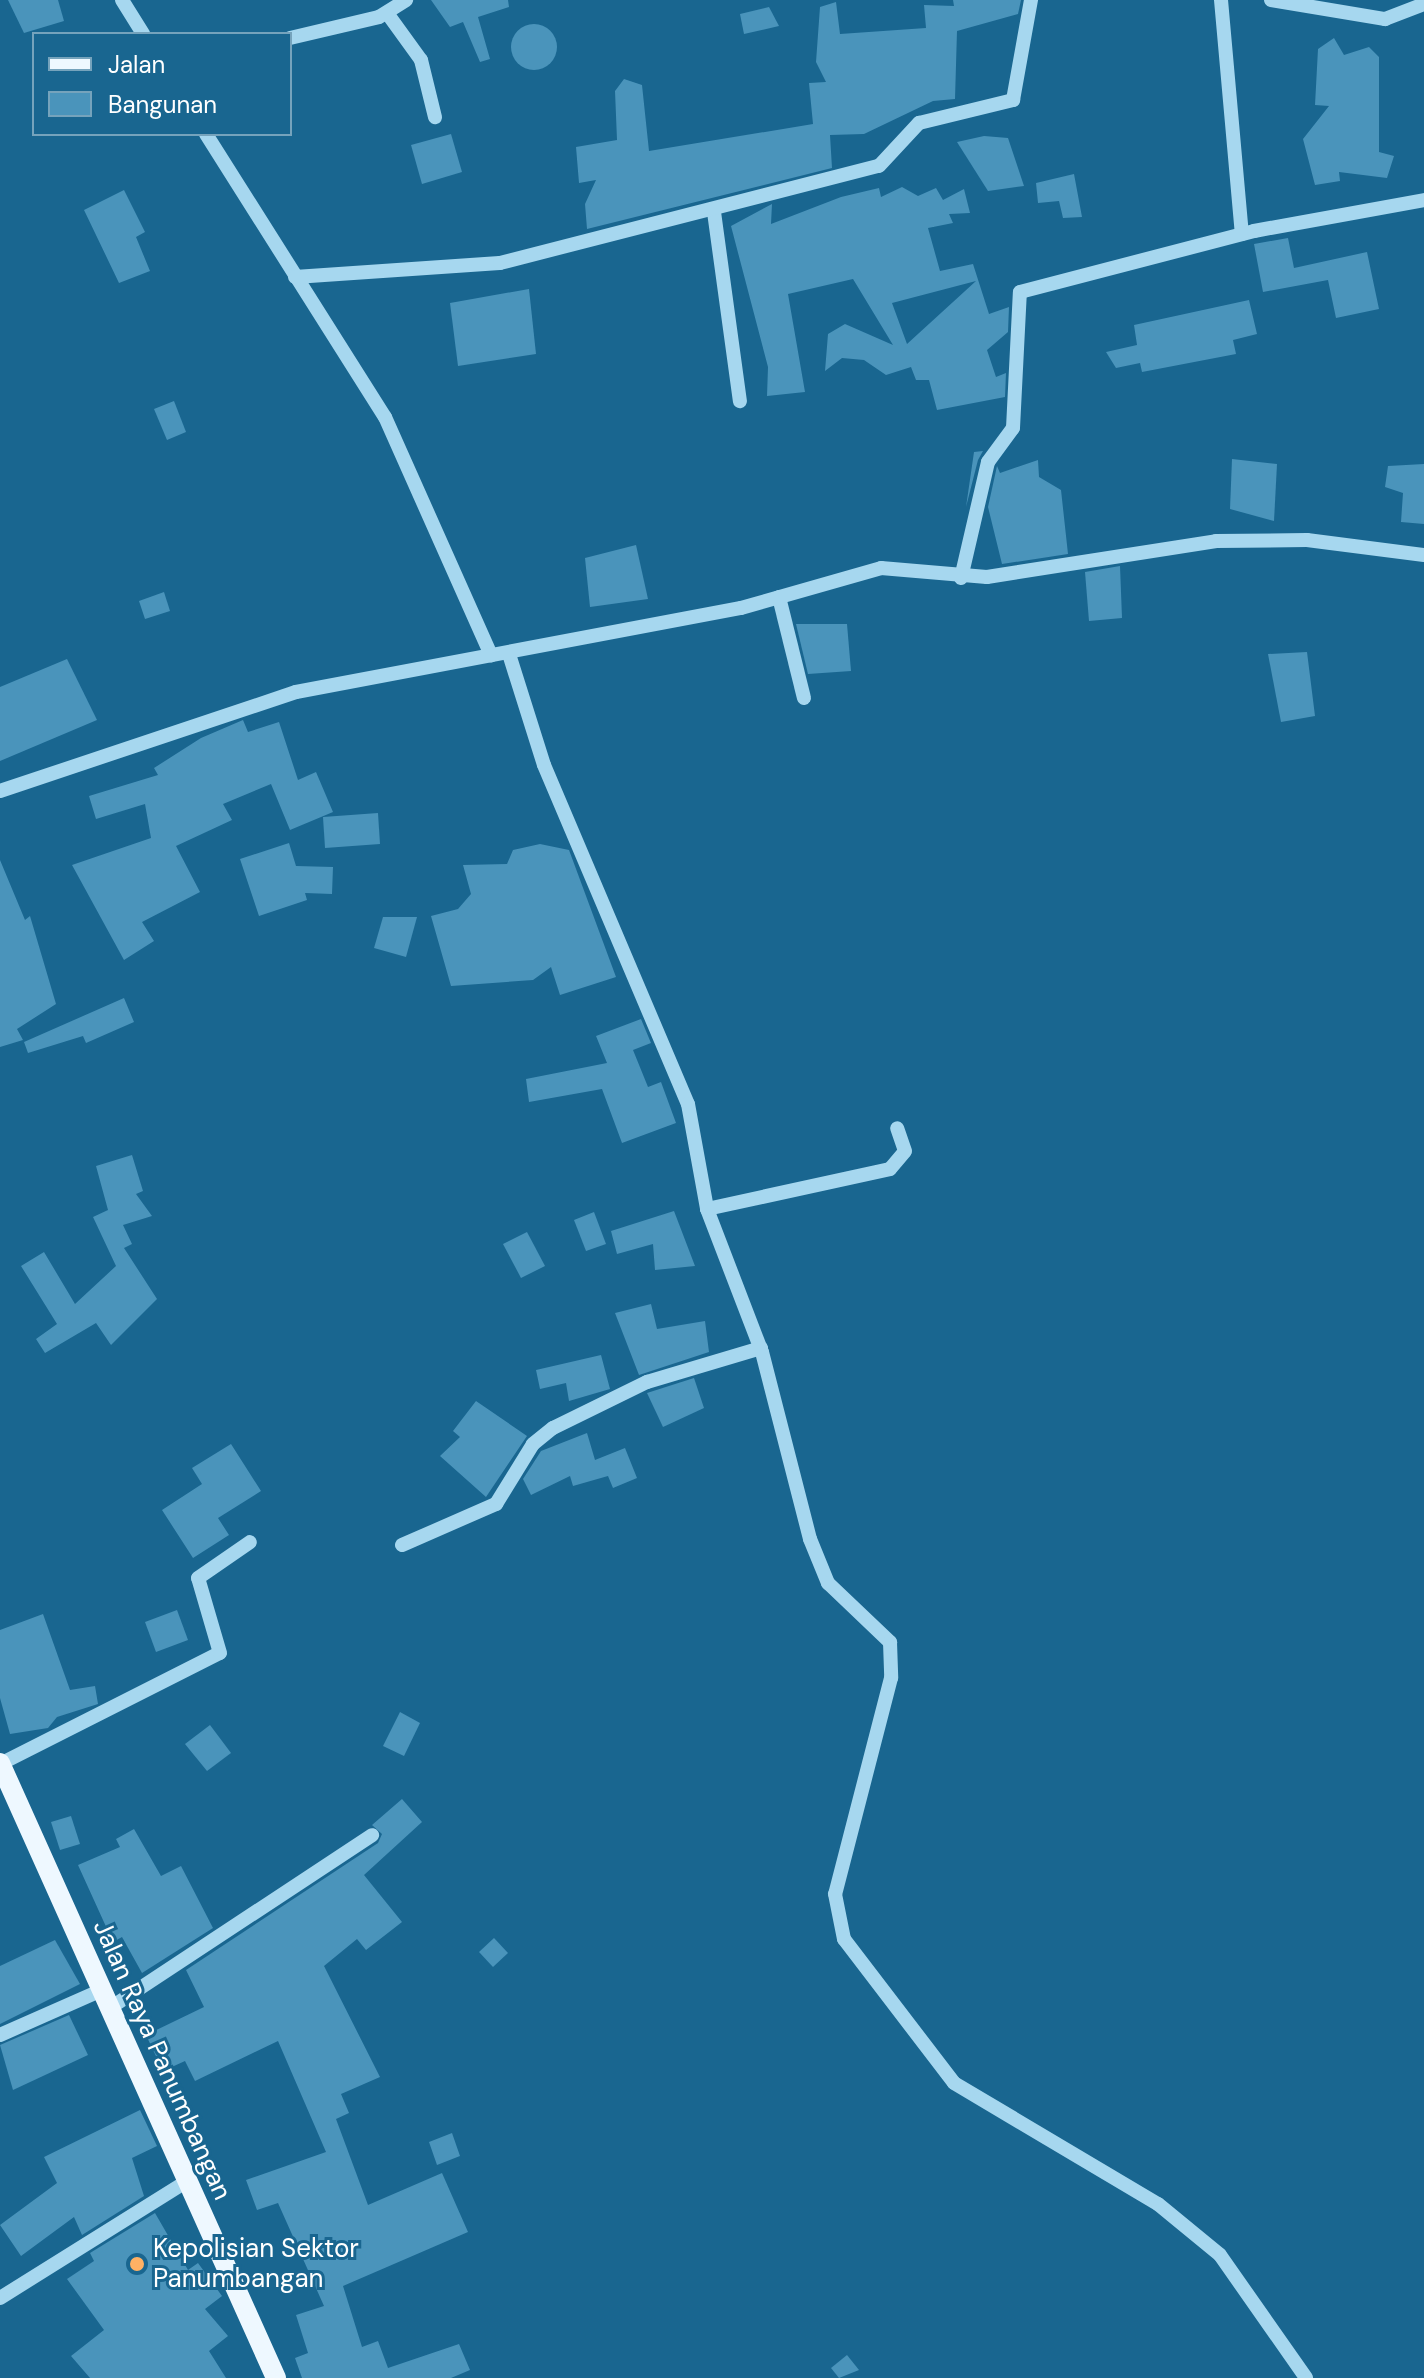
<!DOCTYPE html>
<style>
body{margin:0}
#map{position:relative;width:1424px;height:2378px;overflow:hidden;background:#196690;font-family:"DM Sans",sans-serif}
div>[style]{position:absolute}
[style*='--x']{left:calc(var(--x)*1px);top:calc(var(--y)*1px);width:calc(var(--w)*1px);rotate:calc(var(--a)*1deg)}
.building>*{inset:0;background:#4a94bb}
.round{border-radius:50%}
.minor>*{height:14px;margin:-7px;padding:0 7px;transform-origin:7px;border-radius:7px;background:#a6d7ef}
.major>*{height:20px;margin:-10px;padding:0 10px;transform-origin:10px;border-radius:10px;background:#eef8ff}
.dots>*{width:22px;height:22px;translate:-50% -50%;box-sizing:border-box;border:4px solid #196690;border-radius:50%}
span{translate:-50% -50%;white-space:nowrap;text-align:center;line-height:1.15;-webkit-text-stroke:6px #196690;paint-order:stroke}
.street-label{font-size:26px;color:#fff}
.poi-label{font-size:26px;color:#fff}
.left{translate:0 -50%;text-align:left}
.legend{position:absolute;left:32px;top:32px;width:260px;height:104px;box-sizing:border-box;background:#196690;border:2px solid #75a3bc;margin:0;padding:10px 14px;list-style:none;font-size:24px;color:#fff}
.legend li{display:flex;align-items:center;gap:16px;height:40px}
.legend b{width:40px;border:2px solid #75a3bc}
</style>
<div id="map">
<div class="building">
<div style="clip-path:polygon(8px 0,58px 0,64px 21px,24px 33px)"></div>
<div style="clip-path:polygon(431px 0,508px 0,509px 7px,478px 17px,490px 59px,480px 62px,463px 22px,450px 27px)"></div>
<div style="clip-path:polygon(953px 0,1021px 0,1018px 14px,957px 31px,955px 99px,933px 101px,864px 134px,830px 135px,832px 168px,587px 229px,585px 204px,596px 180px,579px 183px,576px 147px,617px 140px,615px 91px,624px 79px,642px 85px,649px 151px,813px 124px,809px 83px,826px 82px,816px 62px,820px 7px,836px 2px,840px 34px,926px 28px,924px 5px,954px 6px)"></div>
<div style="clip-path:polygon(769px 7px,779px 26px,744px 34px,740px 14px)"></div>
<div class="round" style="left:511px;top:24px;width:46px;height:46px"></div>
<div style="clip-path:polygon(1334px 38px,1344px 55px,1369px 47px,1379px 57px,1379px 152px,1394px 156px,1387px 178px,1339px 172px,1340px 181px,1315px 185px,1303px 139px,1329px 106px,1315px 105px,1318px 49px)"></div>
<div style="clip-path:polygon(451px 134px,462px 172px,422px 184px,411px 145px)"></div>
<div style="clip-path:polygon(984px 136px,1008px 138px,1024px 186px,988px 191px,957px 142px)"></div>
<div style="clip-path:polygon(1074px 174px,1082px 217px,1063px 218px,1059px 201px,1038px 203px,1036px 183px)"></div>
<div style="clip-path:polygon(evenodd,902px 187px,918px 196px,936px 188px,943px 200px,964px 189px,970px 213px,949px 214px,953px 223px,928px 228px,940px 271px,973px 264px,989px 314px,1009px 307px,1008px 332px,987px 350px,996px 377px,1006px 373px,1005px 397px,937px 410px,929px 380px,916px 380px,911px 367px,886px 375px,864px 360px,842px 358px,825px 371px,828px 334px,845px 324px,893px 345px,853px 279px,788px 294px,805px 392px,767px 396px,768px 367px,731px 226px,772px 204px,771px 224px,841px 197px,879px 188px,881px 197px,902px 187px,976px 281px,907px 344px,892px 303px,976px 281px)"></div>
<div style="clip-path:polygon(124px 190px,145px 232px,136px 237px,150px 271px,119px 283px,84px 210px)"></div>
<div style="clip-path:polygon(1288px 238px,1294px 268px,1367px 252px,1379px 309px,1336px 318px,1328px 280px,1263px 292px,1254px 244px)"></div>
<div style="clip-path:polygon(529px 289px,536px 354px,458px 366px,450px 303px)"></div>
<div style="clip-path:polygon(1249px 300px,1257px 334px,1233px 340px,1236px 354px,1142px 372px,1140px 363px,1116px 368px,1106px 352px,1137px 345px,1134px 325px)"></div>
<div style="clip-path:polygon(174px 401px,186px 432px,167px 440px,154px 409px)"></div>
<div style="clip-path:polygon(983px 451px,978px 460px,966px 507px,974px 452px)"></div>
<div style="clip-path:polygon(1232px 459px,1277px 464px,1274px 521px,1230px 509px)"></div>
<div style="clip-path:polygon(1038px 460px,1039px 477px,1061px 490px,1068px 554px,1002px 564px,988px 507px,997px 466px,1000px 473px)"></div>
<div style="clip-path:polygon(1424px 464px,1424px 524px,1401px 522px,1403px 493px,1385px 487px,1388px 466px)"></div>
<div style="clip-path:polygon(636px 545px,648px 599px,590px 607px,585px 558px)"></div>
<div style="clip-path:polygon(1120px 566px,1122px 618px,1089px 621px,1085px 572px)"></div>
<div style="clip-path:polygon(164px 592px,170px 611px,145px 619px,139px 601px)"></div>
<div style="clip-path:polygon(796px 624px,847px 624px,851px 671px,808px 674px)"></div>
<div style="clip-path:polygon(1307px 652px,1315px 716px,1281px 722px,1268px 654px)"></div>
<div style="clip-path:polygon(67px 659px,97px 720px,0 761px,0 687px)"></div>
<div style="clip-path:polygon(243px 720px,248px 732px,279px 722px,298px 780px,316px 772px,333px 812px,290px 830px,271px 784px,223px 804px,232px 820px,176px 846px,200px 892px,142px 922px,154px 941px,124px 960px,72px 865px,151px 838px,145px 804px,96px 819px,89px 796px,158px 775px,154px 768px,201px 738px)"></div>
<div style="clip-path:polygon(378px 813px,380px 844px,325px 848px,323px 817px)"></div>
<div style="clip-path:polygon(289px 843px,296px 866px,333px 867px,332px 894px,305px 893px,307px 900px,259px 916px,240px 859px)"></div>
<div style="clip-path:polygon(540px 844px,569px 850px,616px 977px,560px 995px,551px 967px,533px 980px,451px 986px,431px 916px,458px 909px,471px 894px,463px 865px,507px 864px,513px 850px)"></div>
<div style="clip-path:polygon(0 860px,25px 920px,30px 916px,56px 1004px,17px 1029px,23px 1040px,0 1047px)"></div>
<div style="clip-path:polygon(383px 917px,417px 917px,406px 957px,374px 948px)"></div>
<div style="clip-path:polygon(124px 998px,134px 1022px,86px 1043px,83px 1036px,28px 1053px,24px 1042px)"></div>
<div style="clip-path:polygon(641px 1019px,651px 1043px,633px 1050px,648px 1087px,661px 1082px,676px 1123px,622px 1143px,602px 1089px,529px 1102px,526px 1079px,607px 1063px,596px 1036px)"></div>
<div style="clip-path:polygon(132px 1155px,143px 1191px,136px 1194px,152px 1216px,123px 1225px,132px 1244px,124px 1248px,157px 1299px,111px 1345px,96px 1323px,45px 1353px,36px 1339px,57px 1324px,21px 1266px,44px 1252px,75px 1304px,116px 1266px,93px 1217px,108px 1210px,96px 1166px)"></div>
<div style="clip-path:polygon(674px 1211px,695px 1266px,655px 1270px,653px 1244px,617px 1254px,611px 1231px)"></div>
<div style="clip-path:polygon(594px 1212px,606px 1244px,586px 1251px,574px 1220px)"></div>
<div style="clip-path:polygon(527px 1232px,545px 1266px,521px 1278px,503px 1244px)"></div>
<div style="clip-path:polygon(651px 1304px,657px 1329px,705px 1321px,709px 1352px,639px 1375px,615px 1313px)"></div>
<div style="clip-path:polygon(601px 1355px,610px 1389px,569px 1401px,566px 1383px,540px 1389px,536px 1370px)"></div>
<div style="clip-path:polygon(694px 1378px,704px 1408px,663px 1427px,647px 1393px)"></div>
<div style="clip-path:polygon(476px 1401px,527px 1436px,486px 1497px,440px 1456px,460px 1437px,453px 1431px)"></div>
<div style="clip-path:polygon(587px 1433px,595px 1460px,625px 1448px,637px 1478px,613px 1488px,608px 1476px,573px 1486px,570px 1476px,531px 1495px,523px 1479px,541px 1451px)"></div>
<div style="clip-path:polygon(231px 1444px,261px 1491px,218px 1518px,229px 1535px,193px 1558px,162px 1510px,202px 1484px,192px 1468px)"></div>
<div style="clip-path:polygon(177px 1610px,188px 1640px,156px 1652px,145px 1622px)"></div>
<div style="clip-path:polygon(43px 1614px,70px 1690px,95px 1686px,98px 1704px,57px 1717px,48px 1728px,10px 1734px,0 1698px,0 1630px)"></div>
<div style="clip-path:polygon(400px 1712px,420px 1723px,404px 1756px,383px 1746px)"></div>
<div style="clip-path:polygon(210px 1725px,231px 1753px,207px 1771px,185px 1744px)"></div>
<div style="clip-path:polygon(402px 1799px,422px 1822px,364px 1875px,402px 1922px,366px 1950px,357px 1939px,324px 1966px,380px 2077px,341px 2094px,349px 2113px,336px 2119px,368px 2205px,442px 2173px,468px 2232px,343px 2286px,362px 2347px,378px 2341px,388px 2368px,459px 2344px,470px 2370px,451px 2378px,302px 2378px,295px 2358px,308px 2353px,296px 2315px,324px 2306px,278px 2203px,257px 2210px,246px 2180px,326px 2152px,278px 2041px,195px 2081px,185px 2061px,163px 2071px,146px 2035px,204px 2007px,186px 1970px,378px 1843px,382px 1834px,372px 1825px)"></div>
<div style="clip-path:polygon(71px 1816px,80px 1844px,60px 1850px,51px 1822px)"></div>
<div style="clip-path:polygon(134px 1829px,161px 1876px,181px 1866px,213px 1928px,142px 1973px,122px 1937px,113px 1942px,78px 1865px,120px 1847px,116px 1839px)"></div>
<div style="clip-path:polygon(494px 1938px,508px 1953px,493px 1967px,479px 1952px)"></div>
<div style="clip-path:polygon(55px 1940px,80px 1984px,0 2024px,0 1966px)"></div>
<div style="clip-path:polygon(69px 2015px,88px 2055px,13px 2090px,0 2045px)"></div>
<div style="clip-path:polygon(140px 2110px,157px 2146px,132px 2158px,144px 2196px,82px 2235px,74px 2217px,21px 2256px,0 2225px,57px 2183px,44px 2157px)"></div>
<div style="clip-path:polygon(452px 2133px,460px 2156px,437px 2165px,429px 2142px)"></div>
<div style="clip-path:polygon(155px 2213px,188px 2270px,198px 2263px,222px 2296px,205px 2309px,228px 2336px,209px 2351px,226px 2378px,90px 2378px,71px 2356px,104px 2330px,67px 2279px,94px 2261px,90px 2253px)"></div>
<div style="clip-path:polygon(847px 2355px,859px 2370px,839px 2378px,831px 2368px)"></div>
</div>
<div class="minor">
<div style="--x:122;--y:0;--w:40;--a:58"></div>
<div style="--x:1221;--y:0;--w:235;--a:84.9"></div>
<div style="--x:1271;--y:0;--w:116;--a:9.5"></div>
<div style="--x:1385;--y:19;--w:42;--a:-21"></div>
<div style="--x:387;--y:13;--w:58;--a:54.1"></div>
<div style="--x:421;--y:60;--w:59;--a:76.2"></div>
<div style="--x:290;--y:38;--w:91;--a:-13.3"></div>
<div style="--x:379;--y:17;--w:32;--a:-32"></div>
<div style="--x:206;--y:134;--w:335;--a:57.7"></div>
<div style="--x:385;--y:417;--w:261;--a:66"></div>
<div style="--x:714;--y:212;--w:191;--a:82.2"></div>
<div style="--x:295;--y:277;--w:205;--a:-3.9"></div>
<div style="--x:500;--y:263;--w:391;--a:-14.4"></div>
<div style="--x:879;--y:166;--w:59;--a:-47.1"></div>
<div style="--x:919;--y:123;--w:97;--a:-13.7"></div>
<div style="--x:1013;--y:100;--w:102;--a:-79.8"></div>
<div style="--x:961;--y:578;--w:119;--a:-76.9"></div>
<div style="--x:988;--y:462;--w:42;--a:-53.7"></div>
<div style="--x:1013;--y:428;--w:136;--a:-87.1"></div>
<div style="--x:1020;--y:292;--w:242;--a:-14.6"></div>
<div style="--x:1254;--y:231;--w:173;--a:-10.3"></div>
<div style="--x:779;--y:597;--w:104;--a:76.1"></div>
<div style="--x:509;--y:654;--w:116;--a:72.5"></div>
<div style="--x:544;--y:765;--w:368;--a:67"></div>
<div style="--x:688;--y:1104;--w:107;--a:79.7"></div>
<div style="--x:707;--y:1209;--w:153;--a:69"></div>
<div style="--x:762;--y:1352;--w:193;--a:75.6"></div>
<div style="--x:810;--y:1539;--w:48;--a:67.8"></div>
<div style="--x:828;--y:1583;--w:86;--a:43.6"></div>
<div style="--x:890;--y:1642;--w:36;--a:88"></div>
<div style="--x:891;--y:1678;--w:223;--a:104.5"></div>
<div style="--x:835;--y:1894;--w:46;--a:78.7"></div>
<div style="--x:844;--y:1939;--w:181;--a:52.6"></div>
<div style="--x:954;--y:2083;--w:237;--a:30.7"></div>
<div style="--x:1158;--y:2204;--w:80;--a:39.4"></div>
<div style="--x:1220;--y:2255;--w:150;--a:55"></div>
<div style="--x:0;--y:791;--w:312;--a:-18.5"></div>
<div style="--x:296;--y:692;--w:453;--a:-10.7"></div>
<div style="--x:741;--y:608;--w:146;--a:-15.9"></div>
<div style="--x:881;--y:568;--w:106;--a:4.9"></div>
<div style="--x:987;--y:577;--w:232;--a:-8.9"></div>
<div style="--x:1216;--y:541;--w:91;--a:-0.6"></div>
<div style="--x:1307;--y:540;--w:118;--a:7.3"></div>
<div style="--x:707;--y:1209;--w:187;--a:-12.3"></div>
<div style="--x:890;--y:1169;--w:23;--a:-50"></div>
<div style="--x:905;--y:1151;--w:24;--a:-109"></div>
<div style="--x:402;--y:1545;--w:103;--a:-23.6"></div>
<div style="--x:496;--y:1504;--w:70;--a:-58.3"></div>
<div style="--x:533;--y:1444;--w:26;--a:-39"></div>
<div style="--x:553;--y:1428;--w:105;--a:-26.1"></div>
<div style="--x:647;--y:1382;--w:119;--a:-16.6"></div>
<div style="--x:0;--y:1764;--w:246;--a:-26.8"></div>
<div style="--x:220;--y:1653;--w:78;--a:-106.3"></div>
<div style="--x:198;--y:1578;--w:63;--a:-34.7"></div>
<div style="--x:110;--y:2008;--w:314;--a:-33.4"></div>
<div style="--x:0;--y:2035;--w:111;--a:-23.8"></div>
<div style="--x:0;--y:2298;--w:221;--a:-32"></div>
</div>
<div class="major">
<div style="--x:0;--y:1763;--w:674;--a:65.83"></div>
</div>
<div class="dots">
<div style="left:137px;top:2264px;background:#ffb164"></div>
</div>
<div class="street-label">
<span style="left:162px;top:2060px;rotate:66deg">Jalan Raya Panumbangan</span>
</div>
<div class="poi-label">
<span class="left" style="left:153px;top:2264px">Kepolisian Sektor<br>Panumbangan</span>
</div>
<ul class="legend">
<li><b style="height:10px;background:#eef8ff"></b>Jalan</li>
<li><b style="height:22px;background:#4a94bb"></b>Bangunan</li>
</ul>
</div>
